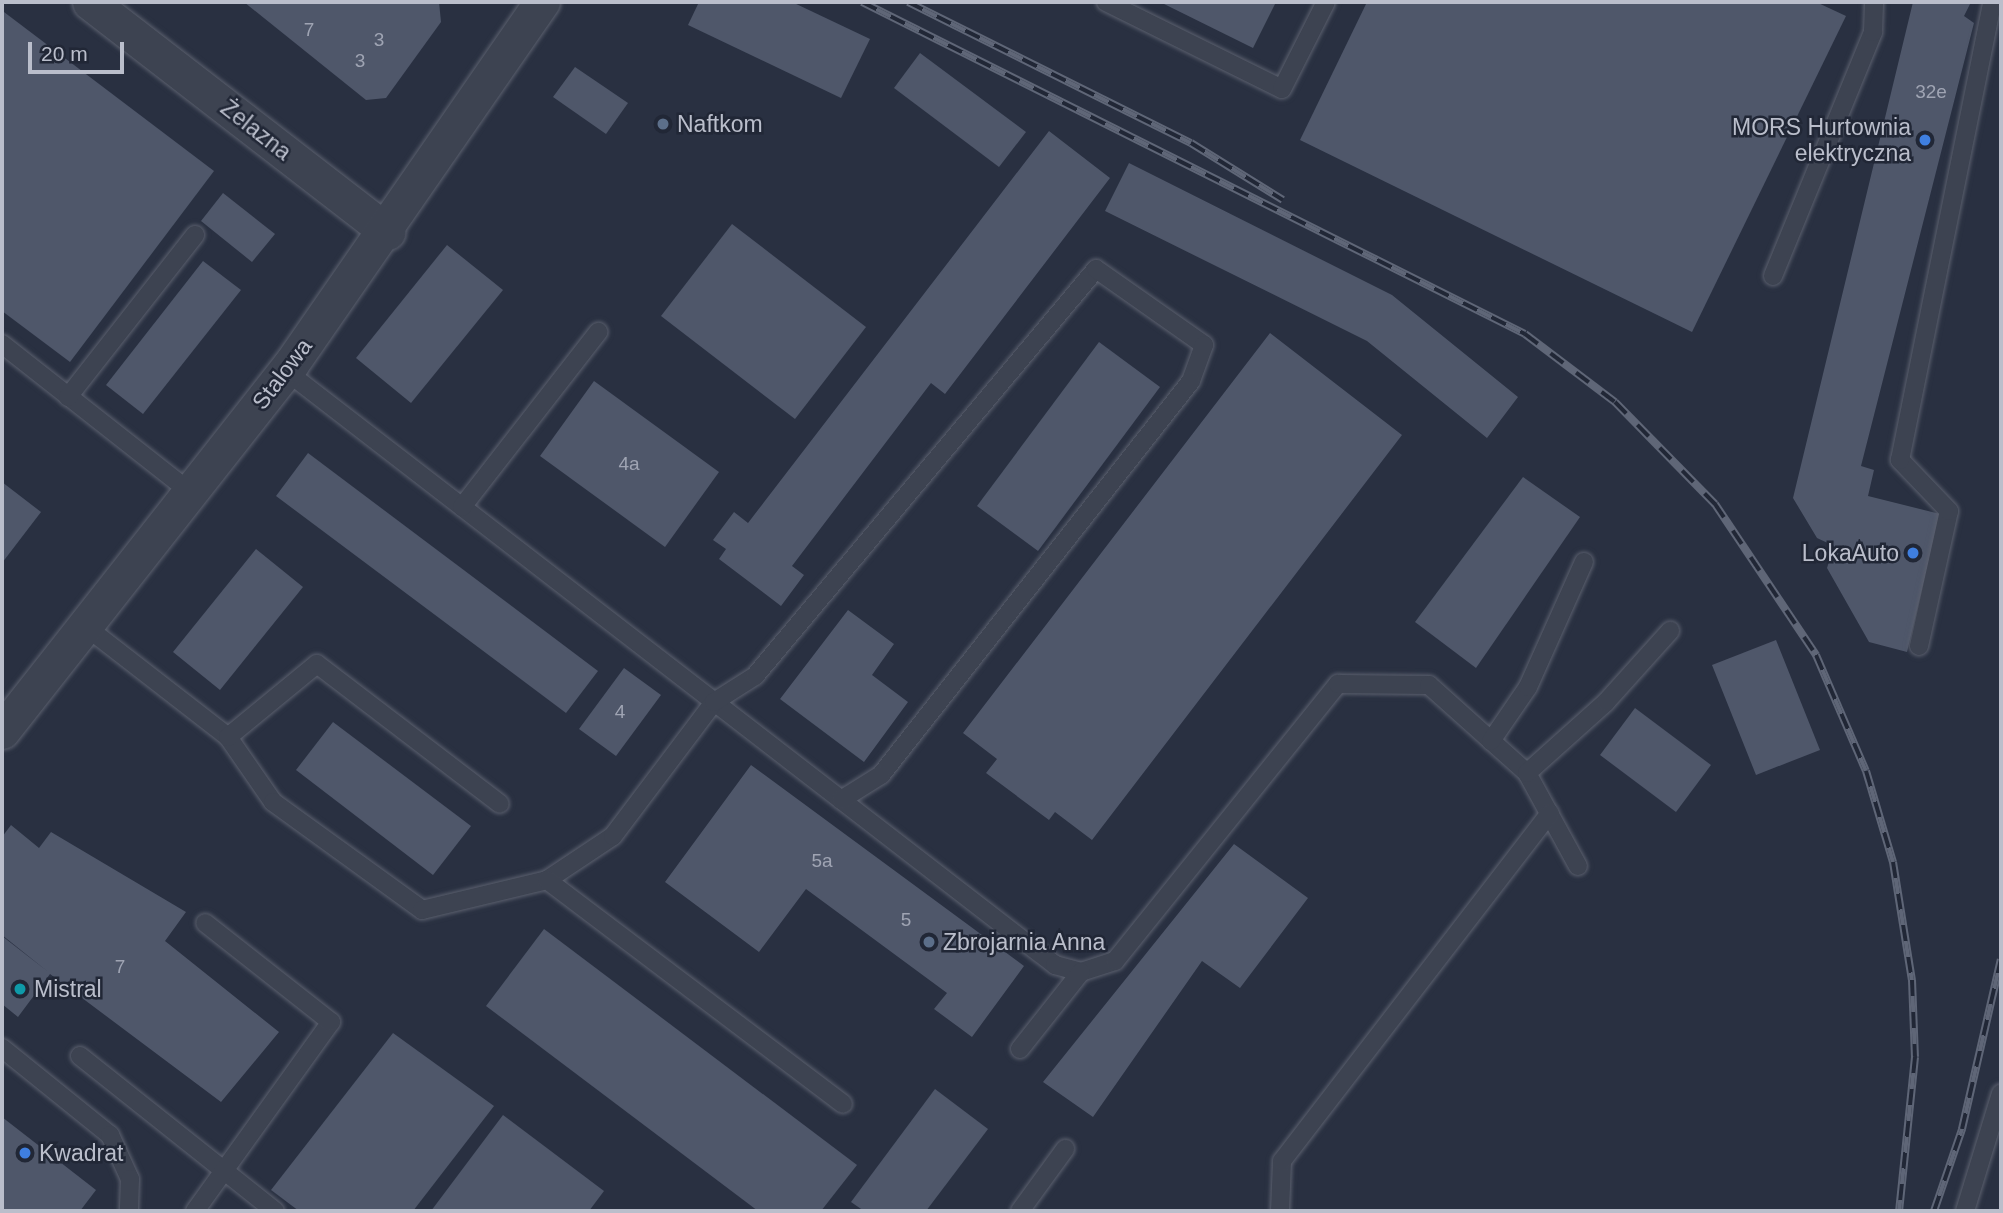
<!DOCTYPE html>
<meta charset="utf-8">
<style>
body{margin:0}
#map{position:relative;width:2003px;height:1213px;overflow:hidden;background:#293041;font-family:Arial,sans-serif}
div>[style]{position:absolute}
[style*='--x']{left:calc(var(--x)*1px);top:calc(var(--y)*1px);width:calc(var(--w)*1px);rotate:calc(var(--a)*1deg)}
.building>*{inset:0;background:#4f576a}
.roads{filter:drop-shadow(0 0 2px #5b606e) drop-shadow(0 0 2px #5b606e)}
.lane>*{height:18px;margin:-9px;padding:0 9px;transform-origin:9px;border-radius:9px;background:#3d4351}
.street>*{height:35px;margin:-17.5px;padding:0 17.5px;transform-origin:17.5px;border-radius:17.5px;background:#3d4351}
.rail>*{height:8px;margin-top:-4px;transform-origin:0;background:repeating-linear-gradient(90deg,#212736 0 16px,#5f6677 0 32px);box-sizing:border-box;border-block:2px solid #5f6677}
.dots>*{width:19px;height:19px;translate:-50% -50%;box-sizing:border-box;border:4px solid #212736;border-radius:50%}
span{translate:-50% -50%;white-space:nowrap;text-align:center;line-height:1.15;-webkit-text-stroke:5px #212736;paint-order:stroke}
.number-label{font-size:19px;color:#9fa4b3}
.number-label span{-webkit-text-stroke-width:0}
.poi-label{font-size:23px;color:#babecb}
.left{translate:0 -50%;text-align:left}
.right{translate:-100% -50%;text-align:right}
.street-label{font-size:23px;color:#babecb}
.frame{position:absolute;inset:0;border:4px solid #babecb;pointer-events:none}
.scale{position:absolute;left:28px;top:42px;width:96px;height:32px;box-sizing:border-box;border:4px solid #babecb;border-top:0;padding-left:9px;font-size:21px;line-height:24px;white-space:nowrap;color:#babecb;-webkit-text-stroke:5px #212736;paint-order:stroke}
</style>
<div id="map">
<div class="building">
<div style="clip-path:polygon(244px 2px,439px 2px,441px 22px,386px 98px,366px 100px)"></div>
<div style="clip-path:polygon(699px 2px,792px 2px,870px 39px,841px 98px,688px 25px)"></div>
<div style="clip-path:polygon(1160px 2px,1276px 2px,1253px 48px)"></div>
<div style="clip-path:polygon(1367px 2px,1816px 2px,1846px 16px,1692px 332px,1300px 140px)"></div>
<div style="clip-path:polygon(1913px 2px,1971px 2px,1964px 16px,1974px 23px,1861px 466px,1874px 470px,1868px 496px,1940px 514px,1907px 652px,1869px 642px,1827px 568px,1834px 546px,1817px 538px,1793px 498px)"></div>
<div style="clip-path:polygon(4px 12px,214px 171px,70px 362px,2px 311px)"></div>
<div style="clip-path:polygon(920px 53px,1026px 132px,999px 167px,894px 88px)"></div>
<div style="clip-path:polygon(575px 67px,628px 103px,606px 134px,553px 97px)"></div>
<div style="clip-path:polygon(1049px 131px,1110px 178px,945px 394px,931px 383px,792px 566px,804px 575px,781px 606px,719px 559px,726px 549px,713px 540px,734px 512px,748px 523px)"></div>
<div style="clip-path:polygon(1129px 163px,1392px 295px,1518px 397px,1487px 438px,1367px 341px,1105px 211px)"></div>
<div style="clip-path:polygon(223px 193px,275px 234px,252px 262px,201px 221px)"></div>
<div style="clip-path:polygon(732px 224px,866px 327px,795px 419px,661px 316px)"></div>
<div style="clip-path:polygon(447px 245px,503px 290px,411px 403px,356px 358px)"></div>
<div style="clip-path:polygon(203px 261px,241px 290px,143px 414px,106px 385px)"></div>
<div style="clip-path:polygon(1270px 333px,1402px 435px,1092px 840px,1055px 812px,1049px 820px,986px 773px,997px 759px,963px 733px)"></div>
<div style="clip-path:polygon(1099px 342px,1160px 387px,1038px 551px,977px 506px)"></div>
<div style="clip-path:polygon(594px 381px,719px 472px,665px 547px,540px 456px)"></div>
<div style="clip-path:polygon(308px 453px,598px 671px,566px 713px,276px 496px)"></div>
<div style="clip-path:polygon(1523px 477px,1580px 517px,1476px 668px,1415px 622px)"></div>
<div style="clip-path:polygon(2px 482px,41px 512px,2px 563px)"></div>
<div style="clip-path:polygon(256px 549px,303px 587px,220px 690px,173px 652px)"></div>
<div style="clip-path:polygon(848px 610px,894px 644px,872px 675px,908px 702px,864px 762px,780px 699px)"></div>
<div style="clip-path:polygon(1776px 640px,1820px 750px,1756px 775px,1712px 665px)"></div>
<div style="clip-path:polygon(624px 668px,661px 695px,616px 756px,579px 729px)"></div>
<div style="clip-path:polygon(1635px 708px,1711px 765px,1676px 812px,1600px 755px)"></div>
<div style="clip-path:polygon(333px 722px,471px 826px,433px 875px,296px 770px)"></div>
<div style="clip-path:polygon(751px 765px,1024px 966px,972px 1037px,934px 1009px,947px 993px,806px 889px,759px 952px,665px 882px)"></div>
<div style="clip-path:polygon(11px 825px,39px 848px,51px 832px,186px 912px,165px 941px,279px 1032px,221px 1102px,50px 974px,18px 1017px,2px 1004px,2px 936px,47px 971px,2px 935px,2px 837px)"></div>
<div style="clip-path:polygon(1234px 844px,1308px 898px,1240px 988px,1202px 961px,1093px 1117px,1043px 1082px)"></div>
<div style="clip-path:polygon(544px 929px,857px 1165px,821px 1211px,758px 1211px,486px 1006px)"></div>
<div style="clip-path:polygon(393px 1033px,494px 1106px,413px 1211px,299px 1211px,271px 1190px)"></div>
<div style="clip-path:polygon(935px 1089px,988px 1129px,926px 1211px,864px 1211px,851px 1202px)"></div>
<div style="clip-path:polygon(503px 1115px,604px 1191px,589px 1211px,431px 1211px)"></div>
<div style="clip-path:polygon(2px 1117px,96px 1190px,80px 1211px,2px 1211px)"></div>
</div>
<div class="roads">
<div class="lane">
<div style="--x:1106;--y:2;--w:196;--a:26.3"></div>
<div style="--x:1282;--y:89;--w:97;--a:-63.2"></div>
<div style="--x:1773;--y:276;--w:264;--a:-67.7"></div>
<div style="--x:1873;--y:32;--w:30;--a:-88"></div>
<div style="--x:2;--y:344;--w:239;--a:38.2"></div>
<div style="--x:286;--y:371;--w:972;--a:37.68"></div>
<div style="--x:1055;--y:965;--w:27;--a:15"></div>
<div style="--x:1081;--y:972;--w:36;--a:-18"></div>
<div style="--x:1115;--y:961;--w:356;--a:-51.2"></div>
<div style="--x:1338;--y:684;--w:91;--a:0.6"></div>
<div style="--x:1429;--y:685;--w:132;--a:41.9"></div>
<div style="--x:1527;--y:773;--w:106;--a:61.3"></div>
<div style="--x:68;--y:397;--w:206;--a:-51.9"></div>
<div style="--x:462;--y:507;--w:222;--a:-52.1"></div>
<div style="--x:85;--y:626;--w:181;--a:37.8"></div>
<div style="--x:228;--y:737;--w:79;--a:55.3"></div>
<div style="--x:273;--y:802;--w:184;--a:35.9"></div>
<div style="--x:422;--y:910;--w:129;--a:-13.5"></div>
<div style="--x:547;--y:880;--w:79;--a:-33.7"></div>
<div style="--x:613;--y:836;--w:168;--a:-53"></div>
<div style="--x:714;--y:702;--w:49;--a:-32.4"></div>
<div style="--x:755;--y:676;--w:531;--a:-50.04"></div>
<div style="--x:1096;--y:269;--w:132;--a:35.1"></div>
<div style="--x:1204;--y:345;--w:38;--a:110"></div>
<div style="--x:1191;--y:381;--w:501;--a:128.2"></div>
<div style="--x:881;--y:775;--w:47;--a:148"></div>
<div style="--x:1919;--y:646;--w:138;--a:-77.5"></div>
<div style="--x:1949;--y:511;--w:71;--a:-133.9"></div>
<div style="--x:1900;--y:460;--w:467;--a:-78.6"></div>
<div style="--x:228;--y:737;--w:115;--a:-39.4"></div>
<div style="--x:317;--y:664;--w:230;--a:37.4"></div>
<div style="--x:1491;--y:741;--w:65;--a:-55.6"></div>
<div style="--x:1528;--y:687;--w:137;--a:-65.9"></div>
<div style="--x:1527;--y:773;--w:106;--a:-41.9"></div>
<div style="--x:1606;--y:702;--w:96;--a:-48"></div>
<div style="--x:547;--y:880;--w:371;--a:37.1"></div>
<div style="--x:2;--y:1048;--w:139;--a:38.9"></div>
<div style="--x:110;--y:1135;--w:48;--a:65.6"></div>
<div style="--x:130;--y:1179;--w:32;--a:92"></div>
<div style="--x:1020;--y:1049;--w:98;--a:-51.6"></div>
<div style="--x:80;--y:1056;--w:249;--a:38.5"></div>
<div style="--x:195;--y:1211;--w:233;--a:-54.3"></div>
<div style="--x:331;--y:1022;--w:160;--a:-141.8"></div>
<div style="--x:1020;--y:1211;--w:77;--a:-54"></div>
<div style="--x:1280;--y:1211;--w:50;--a:-87.7"></div>
<div style="--x:1282;--y:1161;--w:439;--a:-52.4"></div>
<div style="--x:1965;--y:1211;--w:123;--a:-73"></div>
</div>
<div class="street">
<div style="--x:90;--y:2;--w:376;--a:37.7"></div>
<div style="--x:2;--y:731;--w:467;--a:-51.8"></div>
<div style="--x:291;--y:364;--w:441;--a:-55.3"></div>
</div>
</div>
<div class="rail">
<div style="--x:862;--y:2;--w:741;--a:26.6"></div>
<div style="--x:1525;--y:334;--w:113;--a:37.1"></div>
<div style="--x:1615;--y:402;--w:143;--a:45.6"></div>
<div style="--x:1715;--y:504;--w:182;--a:56.2"></div>
<div style="--x:1816;--y:655;--w:126;--a:66.7"></div>
<div style="--x:1866;--y:771;--w:95;--a:73.5"></div>
<div style="--x:1893;--y:862;--w:120;--a:80.9"></div>
<div style="--x:1912;--y:980;--w:77;--a:87.8"></div>
<div style="--x:1915;--y:1057;--w:155;--a:95.9"></div>
<div style="--x:908;--y:2;--w:316;--a:26.5"></div>
<div style="--x:1191;--y:143;--w:108;--a:31.8"></div>
<div style="--x:1934;--y:1211;--w:87;--a:-71.1"></div>
<div style="--x:1962;--y:1129;--w:174;--a:-77.1"></div>
</div>
<div class="dots">
<div style="left:663px;top:124px;background:#5c6f8a"></div>
<div style="left:1925px;top:140px;background:#3f7fe0"></div>
<div style="left:1913px;top:553px;background:#3f7fe0"></div>
<div style="left:929px;top:942px;background:#5c6f8a"></div>
<div style="left:20px;top:989px;background:#0f9aa8"></div>
<div style="left:25px;top:1153px;background:#3f7fe0"></div>
</div>
<div class="number-label">
<span style="left:309px;top:30px">7</span>
<span style="left:379px;top:40px">3</span>
<span style="left:360px;top:61px">3</span>
<span style="left:1931px;top:92px">32e</span>
<span style="left:629px;top:464px">4a</span>
<span style="left:620px;top:712px">4</span>
<span style="left:822px;top:861px">5a</span>
<span style="left:906px;top:920px">5</span>
<span style="left:120px;top:967px">7</span>
</div>
<div class="poi-label">
<span class="left" style="left:677px;top:124px">Naftkom</span>
<span class="right" style="left:1911px;top:140px">MORS Hurtownia<br>elektryczna</span>
<span class="right" style="left:1899px;top:553px">LokaAuto</span>
<span class="left" style="left:943px;top:942px">Zbrojarnia Anna</span>
<span class="left" style="left:34px;top:989px">Mistral</span>
<span class="left" style="left:39px;top:1153px">Kwadrat</span>
</div>
<div class="street-label">
<span style="left:256px;top:130px;rotate:38deg">Żelazna</span>
<span style="left:282px;top:374px;rotate:-53deg">Stalowa</span>
</div>
<div class="frame"></div>
<div class="scale">20 m</div>
</div>
